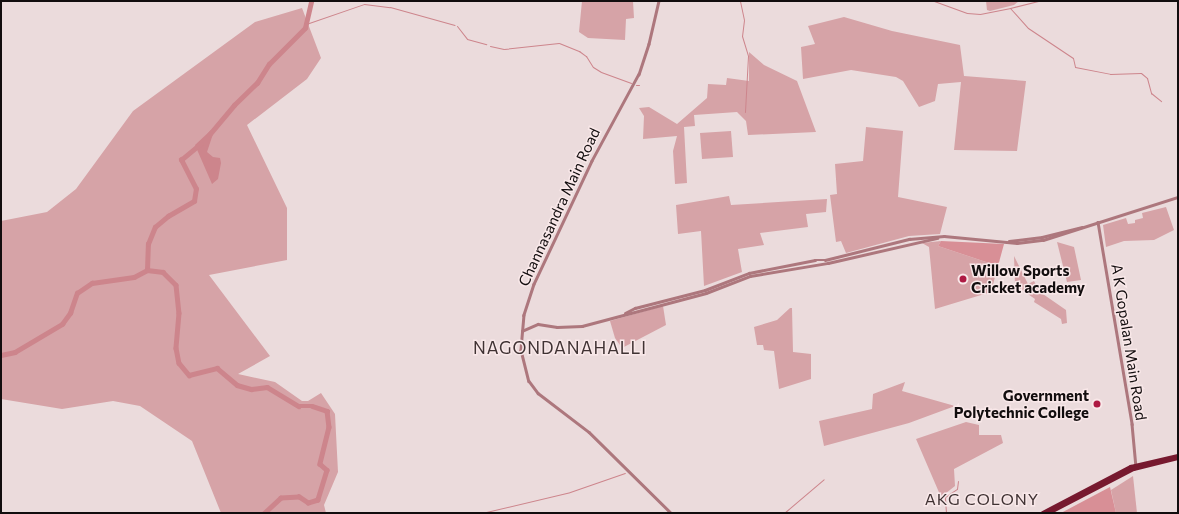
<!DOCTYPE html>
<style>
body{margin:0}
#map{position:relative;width:1179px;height:514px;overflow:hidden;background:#ebdbdc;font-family:Commissioner,sans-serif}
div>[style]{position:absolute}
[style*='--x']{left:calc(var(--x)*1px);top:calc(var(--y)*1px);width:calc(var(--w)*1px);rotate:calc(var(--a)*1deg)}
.green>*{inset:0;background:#d6a3a7}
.forest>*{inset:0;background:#d88f96}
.water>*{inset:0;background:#cd858c}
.stream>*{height:1px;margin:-0.5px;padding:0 0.5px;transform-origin:0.5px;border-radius:0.5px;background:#cd858c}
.river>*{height:4.5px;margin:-2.25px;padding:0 2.25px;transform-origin:2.25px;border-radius:2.25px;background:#cd858c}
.minor>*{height:2.5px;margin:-1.25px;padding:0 1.25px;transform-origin:1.25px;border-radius:1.25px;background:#ad777d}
.major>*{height:3.5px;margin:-1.75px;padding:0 1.75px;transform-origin:1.75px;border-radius:1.75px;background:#77192f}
.dots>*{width:11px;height:11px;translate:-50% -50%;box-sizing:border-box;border:2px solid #f9e8e9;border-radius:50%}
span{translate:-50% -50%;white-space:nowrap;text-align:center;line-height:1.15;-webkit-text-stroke:3px #f9e8e9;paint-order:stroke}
.street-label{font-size:15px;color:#120d0e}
.poi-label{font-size:15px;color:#120d0e;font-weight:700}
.left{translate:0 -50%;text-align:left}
.right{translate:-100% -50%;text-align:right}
.neighbourhood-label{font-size:16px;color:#3f3233;letter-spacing:1px}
.quarter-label{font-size:17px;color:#3f3233;letter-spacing:1px}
.frame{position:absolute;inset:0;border:2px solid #120d0e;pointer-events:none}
</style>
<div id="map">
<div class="green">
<div style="clip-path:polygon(582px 1px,633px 1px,634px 18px,626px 19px,625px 40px,588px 38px,579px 32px)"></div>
<div style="clip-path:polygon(986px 1px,1019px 1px,1014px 5px,990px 11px,987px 10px)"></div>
<div style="clip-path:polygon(302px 8px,321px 58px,307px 79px,247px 125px,287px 208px,287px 260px,209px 275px,270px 356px,238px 374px,275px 382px,302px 401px,308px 401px,321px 393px,335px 414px,338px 472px,324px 505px,326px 513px,221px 513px,192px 441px,140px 406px,113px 401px,62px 409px,1px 399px,1px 221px,47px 212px,76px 189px,133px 111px,255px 22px)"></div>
<div style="clip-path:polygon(844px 17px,892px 31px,960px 45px,964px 76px,1026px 81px,1017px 151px,954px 150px,961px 82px,938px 84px,935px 101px,919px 107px,903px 81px,896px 77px,851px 70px,803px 79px,801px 47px,815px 44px,808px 26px)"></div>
<div style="clip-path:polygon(749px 52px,764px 65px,797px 81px,816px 132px,748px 135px,746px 121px,737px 112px,694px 115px,695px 126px,684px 127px,687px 183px,675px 184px,673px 151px,677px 136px,643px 139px,644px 116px,639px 108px,649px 107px,677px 124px,707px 98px,708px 84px,726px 85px,727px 78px,749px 81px)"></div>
<div style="clip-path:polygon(866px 127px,903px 131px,898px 197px,947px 207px,940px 234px,909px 236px,846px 253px,841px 241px,836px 242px,830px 195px,837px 194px,835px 164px,863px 161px)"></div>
<div style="clip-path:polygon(731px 131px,733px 157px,702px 159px,700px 133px)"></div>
<div style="clip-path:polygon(729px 196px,731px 205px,827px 199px,826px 212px,806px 214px,808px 227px,760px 233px,764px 245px,738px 249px,742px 272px,704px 286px,701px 231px,678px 234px,676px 205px)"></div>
<div style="clip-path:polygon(1166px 207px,1174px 230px,1154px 240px,1124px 241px,1106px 247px,1103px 225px,1126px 218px,1128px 224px,1135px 223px,1135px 220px,1143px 218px,1142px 213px)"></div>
<div style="clip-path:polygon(941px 241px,938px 246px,998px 266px,991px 292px,935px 309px,929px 247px,922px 243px)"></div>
<div style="clip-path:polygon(1057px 242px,1074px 247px,1081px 280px,1067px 282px)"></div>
<div style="clip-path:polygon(1014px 256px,1028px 284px,1034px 281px,1040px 292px,1066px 310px,1067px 323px,1062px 324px,1061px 319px,1034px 302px,1035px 299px,1015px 285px)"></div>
<div style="clip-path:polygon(663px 306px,666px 325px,622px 348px,615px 338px,610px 321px)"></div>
<div style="clip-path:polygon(790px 308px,792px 308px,793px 352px,811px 354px,811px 379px,779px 389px,774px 351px,764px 350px,763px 345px,757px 345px,754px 327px,777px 320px)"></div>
<div style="clip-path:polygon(905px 382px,902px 391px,955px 406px,909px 423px,824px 446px,819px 421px,872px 409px,873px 394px)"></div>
<div style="clip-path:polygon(966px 422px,979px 425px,979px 435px,1001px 435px,1003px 443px,954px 469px,955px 486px,941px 497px,916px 439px)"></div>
<div style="clip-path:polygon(1133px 476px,1137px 513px,1116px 513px,1111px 490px)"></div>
</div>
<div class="forest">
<div style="clip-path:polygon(941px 241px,1004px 244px,998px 266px,938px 246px)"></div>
<div style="clip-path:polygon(1110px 487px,1116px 513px,1061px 513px)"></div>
</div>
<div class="water">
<div style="clip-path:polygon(211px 130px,214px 131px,207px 152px,213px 157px,220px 158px,221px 163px,218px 179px,212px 184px,195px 145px)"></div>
</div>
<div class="stream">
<div style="--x:740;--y:1;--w:19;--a:78"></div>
<div style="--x:744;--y:20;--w:16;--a:97"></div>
<div style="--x:742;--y:36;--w:21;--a:73"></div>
<div style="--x:748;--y:56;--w:56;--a:93.1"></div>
<div style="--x:934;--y:1;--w:35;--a:20"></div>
<div style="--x:967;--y:13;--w:13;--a:4"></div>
<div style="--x:980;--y:14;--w:31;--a:-11"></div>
<div style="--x:1010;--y:8;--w:27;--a:48"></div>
<div style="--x:1028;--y:28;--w:54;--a:33.7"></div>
<div style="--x:1073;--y:58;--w:9;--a:77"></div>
<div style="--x:1075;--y:67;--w:36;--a:11"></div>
<div style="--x:1110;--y:74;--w:31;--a:-2"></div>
<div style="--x:1141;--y:73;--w:8;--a:40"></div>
<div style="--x:1147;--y:78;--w:16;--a:75"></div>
<div style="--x:1151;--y:93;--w:13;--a:39"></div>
<div style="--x:1010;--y:8;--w:29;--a:-14"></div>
<div style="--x:306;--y:24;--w:61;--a:-19"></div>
<div style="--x:364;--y:4;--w:26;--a:7"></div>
<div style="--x:390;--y:7;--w:67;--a:15.5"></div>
<div style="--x:457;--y:26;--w:16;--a:52"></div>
<div style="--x:467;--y:39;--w:20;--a:15"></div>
<div style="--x:490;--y:46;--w:14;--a:12"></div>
<div style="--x:504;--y:49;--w:55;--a:-6.2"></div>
<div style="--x:559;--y:43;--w:22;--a:22"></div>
<div style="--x:579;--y:51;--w:9;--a:36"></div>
<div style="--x:586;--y:56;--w:13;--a:58"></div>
<div style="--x:593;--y:67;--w:9;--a:32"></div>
<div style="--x:601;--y:72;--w:32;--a:20"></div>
<div style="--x:636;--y:85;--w:3;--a:0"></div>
<div style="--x:482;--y:513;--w:90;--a:-13.4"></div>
<div style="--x:570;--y:492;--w:58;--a:-19.1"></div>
<div style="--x:784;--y:513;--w:52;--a:-40.4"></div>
<div style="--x:946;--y:513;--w:16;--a:-94"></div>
<div style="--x:945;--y:497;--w:14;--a:-34"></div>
<div style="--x:957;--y:489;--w:8;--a:-83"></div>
</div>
<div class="river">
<div style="--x:209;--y:135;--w:39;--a:-50"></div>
<div style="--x:234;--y:105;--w:32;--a:-44"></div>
<div style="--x:257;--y:83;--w:22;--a:-58"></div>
<div style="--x:269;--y:64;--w:51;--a:-45"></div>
<div style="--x:305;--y:28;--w:28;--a:-77"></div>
<div style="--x:147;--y:270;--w:26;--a:-88"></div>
<div style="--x:148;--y:244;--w:18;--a:-68"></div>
<div style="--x:155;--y:227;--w:17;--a:-40"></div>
<div style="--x:168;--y:216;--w:30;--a:-30"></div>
<div style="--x:194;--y:201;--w:12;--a:-81"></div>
<div style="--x:196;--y:189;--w:33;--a:-117"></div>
<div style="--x:181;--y:160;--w:25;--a:-40"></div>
<div style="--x:1;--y:355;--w:14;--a:-12"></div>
<div style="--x:15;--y:352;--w:55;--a:-30.8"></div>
<div style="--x:62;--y:324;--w:14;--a:-54"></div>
<div style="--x:70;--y:313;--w:21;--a:-71"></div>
<div style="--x:77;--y:293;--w:18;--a:-34"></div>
<div style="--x:92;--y:283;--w:42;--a:-8.1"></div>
<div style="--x:134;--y:277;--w:15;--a:-28"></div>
<div style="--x:147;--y:270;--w:16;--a:7"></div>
<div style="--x:163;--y:272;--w:18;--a:45"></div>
<div style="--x:176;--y:285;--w:28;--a:84"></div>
<div style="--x:179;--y:313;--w:35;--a:95"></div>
<div style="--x:176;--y:348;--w:15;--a:79"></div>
<div style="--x:179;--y:363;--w:16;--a:50"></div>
<div style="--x:189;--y:375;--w:29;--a:-14"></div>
<div style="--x:217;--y:368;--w:26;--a:40"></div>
<div style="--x:237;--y:385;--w:15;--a:16"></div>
<div style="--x:251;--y:389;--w:16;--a:-7"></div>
<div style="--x:267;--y:387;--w:37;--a:31"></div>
<div style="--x:299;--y:406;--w:13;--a:0"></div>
<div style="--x:312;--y:406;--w:16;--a:18"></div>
<div style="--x:327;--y:411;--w:16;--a:83"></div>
<div style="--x:329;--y:427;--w:38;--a:104"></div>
<div style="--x:320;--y:464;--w:9;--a:41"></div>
<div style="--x:327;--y:470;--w:31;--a:107"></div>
<div style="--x:318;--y:500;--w:10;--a:163"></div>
<div style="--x:308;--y:503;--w:11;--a:-146"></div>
<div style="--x:299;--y:497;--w:18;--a:177"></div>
<div style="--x:281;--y:498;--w:22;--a:137"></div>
</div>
<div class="minor">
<div style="--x:659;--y:1;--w:44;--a:103.1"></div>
<div style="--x:649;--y:44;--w:32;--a:108"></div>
<div style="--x:639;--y:74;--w:99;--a:118.4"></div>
<div style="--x:592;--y:161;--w:136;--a:115.2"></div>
<div style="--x:534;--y:284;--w:33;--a:108"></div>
<div style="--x:524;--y:315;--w:35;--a:95"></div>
<div style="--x:521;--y:350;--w:32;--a:76"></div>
<div style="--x:529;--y:381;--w:15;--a:53"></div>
<div style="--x:538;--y:393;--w:64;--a:37.4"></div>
<div style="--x:589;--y:432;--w:115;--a:44.6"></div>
<div style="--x:1098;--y:222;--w:205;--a:80.4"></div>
<div style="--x:1132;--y:424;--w:43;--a:84.7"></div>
<div style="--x:1009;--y:241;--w:33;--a:-7"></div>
<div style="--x:1042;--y:237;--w:41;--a:-14"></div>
<div style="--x:625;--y:313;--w:11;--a:-27"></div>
<div style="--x:635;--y:308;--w:72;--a:-14.4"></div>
<div style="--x:705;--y:290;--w:47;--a:-21.1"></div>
<div style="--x:749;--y:273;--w:67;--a:-11.1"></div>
<div style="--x:815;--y:260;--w:10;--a:0"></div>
<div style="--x:825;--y:260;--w:87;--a:-14"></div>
<div style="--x:909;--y:239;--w:35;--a:-5"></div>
<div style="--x:944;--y:236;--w:73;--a:5.5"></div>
<div style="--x:1017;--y:243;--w:26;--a:-7"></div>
<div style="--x:1043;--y:240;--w:142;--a:-17.7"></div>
<div style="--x:522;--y:331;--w:17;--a:-24"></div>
<div style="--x:538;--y:324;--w:19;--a:9"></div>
<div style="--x:557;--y:327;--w:25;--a:-2"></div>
<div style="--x:582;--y:326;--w:128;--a:-14.9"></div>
<div style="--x:706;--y:293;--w:47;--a:-21.1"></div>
<div style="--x:750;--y:276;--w:79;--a:-9.5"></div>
<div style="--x:828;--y:263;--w:112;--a:-12.9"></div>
</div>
<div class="major">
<div style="--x:1043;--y:513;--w:99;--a:-27.6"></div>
<div style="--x:1131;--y:467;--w:48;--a:-13.2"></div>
<div style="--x:1049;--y:513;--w:96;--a:-27.4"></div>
<div style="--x:1134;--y:469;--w:45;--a:-14"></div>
</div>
<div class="dots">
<div style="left:963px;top:279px;background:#ae1a43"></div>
<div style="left:1097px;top:404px;background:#ae1a43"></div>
</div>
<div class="street-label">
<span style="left:559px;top:207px;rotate:-65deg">Channasandra Main Road</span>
<span style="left:1129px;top:342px;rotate:81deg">A K Gopalan Main Road</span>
</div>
<div class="poi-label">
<span class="left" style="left:971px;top:279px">Willow Sports<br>Cricket academy</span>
<span class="right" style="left:1089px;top:404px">Government<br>Polytechnic College</span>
</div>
<div class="neighbourhood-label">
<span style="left:982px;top:499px">AKG COLONY</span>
</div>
<div class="quarter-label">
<span style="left:560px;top:348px">NAGONDANAHALLI</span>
</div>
<div class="frame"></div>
</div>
